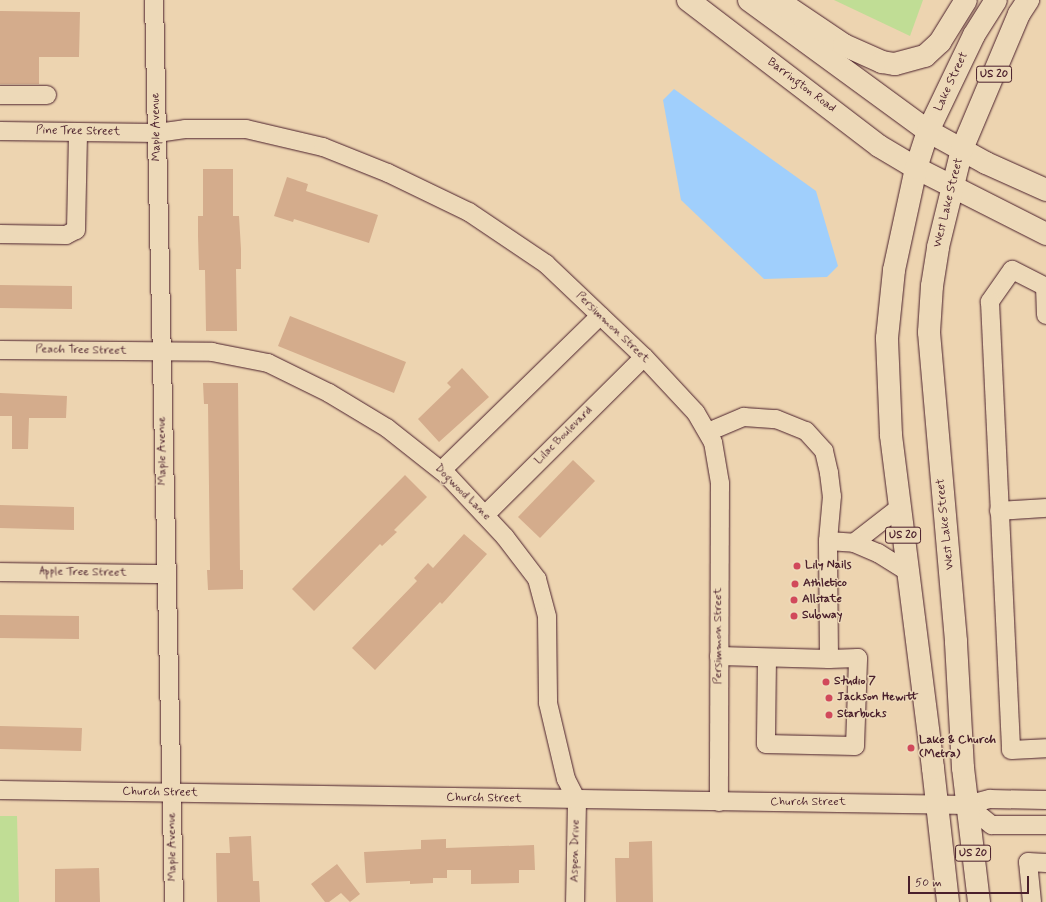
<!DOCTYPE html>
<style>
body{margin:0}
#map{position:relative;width:1046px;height:902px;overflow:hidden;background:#edd4b0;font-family:Mynerve,sans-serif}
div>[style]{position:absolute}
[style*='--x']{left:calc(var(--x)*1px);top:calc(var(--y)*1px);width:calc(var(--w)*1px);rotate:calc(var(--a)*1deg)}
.green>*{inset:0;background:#c0dd95}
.water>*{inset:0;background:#a0cffc}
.building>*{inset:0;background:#d4ac8c}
.roads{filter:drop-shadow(0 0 1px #4a1f2b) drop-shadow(0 0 1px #4a1f2b)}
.minor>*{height:18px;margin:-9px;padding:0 9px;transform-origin:9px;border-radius:9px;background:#edd9b8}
.major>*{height:22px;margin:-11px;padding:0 11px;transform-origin:11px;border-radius:11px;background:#edd9b8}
.highway>*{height:22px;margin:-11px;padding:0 11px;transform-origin:11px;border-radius:11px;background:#edd9b8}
.dots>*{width:11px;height:11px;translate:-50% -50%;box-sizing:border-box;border:2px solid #edd9b8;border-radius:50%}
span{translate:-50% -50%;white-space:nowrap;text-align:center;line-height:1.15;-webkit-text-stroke:3px #edd9b8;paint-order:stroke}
.shield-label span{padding:1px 3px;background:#edd9b8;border:1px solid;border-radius:3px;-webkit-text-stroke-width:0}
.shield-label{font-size:11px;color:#4a1f2b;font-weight:700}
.street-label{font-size:12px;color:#4a1f2b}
.poi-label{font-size:12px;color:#4a1f2b;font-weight:700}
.left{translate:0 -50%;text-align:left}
.scale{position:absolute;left:908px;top:876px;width:121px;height:18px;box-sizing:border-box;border:2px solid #4a1f2b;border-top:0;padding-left:5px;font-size:12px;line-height:14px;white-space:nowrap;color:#4a1f2b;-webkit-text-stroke:3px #edd9b8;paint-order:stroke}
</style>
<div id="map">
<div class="green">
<div style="clip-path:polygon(834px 0,923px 0,910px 36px)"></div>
<div style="clip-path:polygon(0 816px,17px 816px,19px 902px,0 902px)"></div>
</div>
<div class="water">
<div style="clip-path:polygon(674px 89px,816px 191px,838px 266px,827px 277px,764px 279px,681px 200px,663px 100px)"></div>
</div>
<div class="building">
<div style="clip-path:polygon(0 11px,80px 12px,79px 57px,39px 57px,39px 84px,0 84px)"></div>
<div style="clip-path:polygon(203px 169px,233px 169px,233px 216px,239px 216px,241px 249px,241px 269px,236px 269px,237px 331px,206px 331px,205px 270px,199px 270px,198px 236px,198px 216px,203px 216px)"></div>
<div style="clip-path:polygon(287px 177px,308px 184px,306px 191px,378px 215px,369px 243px,294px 219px,293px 222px,274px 216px)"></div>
<div style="clip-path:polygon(0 285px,72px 286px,72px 309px,0 308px)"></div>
<div style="clip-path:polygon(290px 316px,406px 362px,394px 393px,278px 346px)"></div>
<div style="clip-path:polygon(462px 368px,489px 397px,439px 442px,418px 419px,451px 387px,447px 383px)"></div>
<div style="clip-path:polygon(203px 383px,238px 383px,240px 570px,243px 570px,243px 589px,208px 590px,207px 570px,210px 570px,208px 404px,204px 404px)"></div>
<div style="clip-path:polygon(0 393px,67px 396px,66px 418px,29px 418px,28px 449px,12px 449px,12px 416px,0 416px)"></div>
<div style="clip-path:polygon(573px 460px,595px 481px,540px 538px,518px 517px)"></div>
<div style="clip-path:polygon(405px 475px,427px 497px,394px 530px,397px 532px,382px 546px,380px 544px,314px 611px,292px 589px)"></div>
<div style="clip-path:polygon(0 505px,74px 507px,74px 530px,0 528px)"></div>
<div style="clip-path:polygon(464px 534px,487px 554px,442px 604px,440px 602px,375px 670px,352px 648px,417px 581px,414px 578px,428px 563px,433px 568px)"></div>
<div style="clip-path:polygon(0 615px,79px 616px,79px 639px,0 638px)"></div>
<div style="clip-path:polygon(0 726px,82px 728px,81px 751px,0 749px)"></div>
<div style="clip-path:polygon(251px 836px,253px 881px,259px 881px,260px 902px,217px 902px,216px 853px,230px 853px,229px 837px)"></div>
<div style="clip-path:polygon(446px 839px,446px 848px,534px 845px,535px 870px,519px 870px,519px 883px,471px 884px,471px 870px,447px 870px,447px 878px,433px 878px,433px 883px,410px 884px,410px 881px,366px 883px,364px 852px,421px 849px,421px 840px)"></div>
<div style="clip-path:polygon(652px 841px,653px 902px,616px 902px,615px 858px,629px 858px,629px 842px)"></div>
<div style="clip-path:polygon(337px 864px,360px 894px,350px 902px,341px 893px,329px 902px,325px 902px,311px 884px)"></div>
<div style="clip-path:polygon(99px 868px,100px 902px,55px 902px,55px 869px)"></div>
</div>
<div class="roads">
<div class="minor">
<div style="--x:154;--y:0;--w:902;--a:88.73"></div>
<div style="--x:0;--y:95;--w:47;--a:0"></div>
<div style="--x:0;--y:131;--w:157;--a:0.7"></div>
<div style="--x:157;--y:133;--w:28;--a:-8"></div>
<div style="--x:185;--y:129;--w:61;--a:0"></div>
<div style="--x:246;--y:129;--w:79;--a:13.2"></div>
<div style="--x:323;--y:147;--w:70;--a:21.8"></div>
<div style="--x:388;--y:173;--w:90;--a:25.7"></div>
<div style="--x:469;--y:212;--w:93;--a:34"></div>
<div style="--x:546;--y:264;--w:135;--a:43.5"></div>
<div style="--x:644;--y:357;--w:76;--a:47.1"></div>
<div style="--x:696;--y:413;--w:34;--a:60"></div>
<div style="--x:713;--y:442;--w:42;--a:80.3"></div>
<div style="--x:720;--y:483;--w:319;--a:90.2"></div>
<div style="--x:0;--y:234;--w:66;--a:0.9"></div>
<div style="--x:66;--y:235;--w:11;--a:-27"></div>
<div style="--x:76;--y:230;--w:98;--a:-88.8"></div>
<div style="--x:1045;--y:286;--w:29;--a:88"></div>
<div style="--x:1046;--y:287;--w:38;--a:-153"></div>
<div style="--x:1012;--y:270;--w:39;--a:125"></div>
<div style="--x:990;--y:302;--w:448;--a:87.3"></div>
<div style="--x:1011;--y:750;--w:35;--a:-3"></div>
<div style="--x:0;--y:350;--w:212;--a:0.5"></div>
<div style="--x:212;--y:352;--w:57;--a:11.1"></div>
<div style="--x:268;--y:363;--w:68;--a:26.2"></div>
<div style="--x:329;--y:393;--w:68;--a:31.1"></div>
<div style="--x:387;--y:428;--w:79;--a:38.3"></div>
<div style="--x:449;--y:477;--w:82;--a:47"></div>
<div style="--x:505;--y:537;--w:53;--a:52.7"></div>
<div style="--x:537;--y:579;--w:39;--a:75"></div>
<div style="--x:547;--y:617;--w:86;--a:89.3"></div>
<div style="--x:548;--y:703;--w:78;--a:76.7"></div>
<div style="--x:566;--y:779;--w:25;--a:63"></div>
<div style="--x:577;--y:801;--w:101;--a:91.1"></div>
<div style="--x:708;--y:432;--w:39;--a:-23"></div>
<div style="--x:744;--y:417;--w:32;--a:4"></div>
<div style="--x:776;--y:419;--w:32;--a:22"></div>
<div style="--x:806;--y:431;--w:27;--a:48"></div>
<div style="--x:824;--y:451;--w:23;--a:77"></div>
<div style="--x:829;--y:473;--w:23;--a:83"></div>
<div style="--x:832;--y:496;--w:45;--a:95.1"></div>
<div style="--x:828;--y:541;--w:26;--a:4"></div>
<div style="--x:442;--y:470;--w:221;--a:-44.3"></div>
<div style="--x:900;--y:507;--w:58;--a:142"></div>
<div style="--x:854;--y:543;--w:26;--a:23"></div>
<div style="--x:878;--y:553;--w:36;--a:32"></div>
<div style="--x:999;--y:511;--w:47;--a:-3.7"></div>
<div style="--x:485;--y:515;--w:224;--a:-44.8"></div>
<div style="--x:0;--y:572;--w:166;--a:0.7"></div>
<div style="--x:719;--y:656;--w:110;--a:1.6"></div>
<div style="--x:829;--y:659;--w:118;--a:-90.5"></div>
<div style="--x:767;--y:658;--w:86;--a:90.7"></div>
<div style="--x:766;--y:744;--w:89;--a:1.3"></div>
<div style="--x:855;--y:746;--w:88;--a:-88"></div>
<div style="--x:858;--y:658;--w:29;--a:178"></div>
<div style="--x:0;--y:790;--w:967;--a:0.89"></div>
<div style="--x:967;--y:805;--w:24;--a:-15"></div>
<div style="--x:990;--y:799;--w:56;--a:1"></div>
<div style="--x:967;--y:805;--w:32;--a:39"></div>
<div style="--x:992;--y:825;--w:54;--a:0"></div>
<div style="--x:1032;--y:902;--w:40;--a:-95.7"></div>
<div style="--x:1028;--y:862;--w:18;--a:3"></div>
</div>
<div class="major">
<div style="--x:688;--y:0;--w:240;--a:37.4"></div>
<div style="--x:879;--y:146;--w:43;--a:30.7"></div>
<div style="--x:916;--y:168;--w:146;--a:26.9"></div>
<div style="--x:749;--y:0;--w:222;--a:36.2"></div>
<div style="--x:928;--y:131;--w:66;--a:28.9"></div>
<div style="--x:986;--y:163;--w:66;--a:24.2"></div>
</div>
<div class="highway">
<div style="--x:777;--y:0;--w:81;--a:33.9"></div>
<div style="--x:844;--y:45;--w:42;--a:24.1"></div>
<div style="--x:882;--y:62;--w:13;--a:9"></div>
<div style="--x:895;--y:64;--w:31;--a:-15"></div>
<div style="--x:925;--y:56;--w:21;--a:-43"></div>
<div style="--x:940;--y:42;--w:49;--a:-58.2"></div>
<div style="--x:948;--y:902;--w:135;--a:-96.4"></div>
<div style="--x:933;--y:768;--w:336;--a:-97.2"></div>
<div style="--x:891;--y:435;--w:97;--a:-92.4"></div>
<div style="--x:887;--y:338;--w:68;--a:-84.1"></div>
<div style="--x:894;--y:270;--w:104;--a:-77.8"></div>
<div style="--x:916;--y:168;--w:39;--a:-72"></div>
<div style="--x:928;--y:131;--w:106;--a:-64.4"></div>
<div style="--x:974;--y:35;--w:41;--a:-57.8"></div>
<div style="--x:979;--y:902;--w:135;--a:-96.8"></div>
<div style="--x:963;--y:768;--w:127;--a:-93.2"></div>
<div style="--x:956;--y:641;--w:310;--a:-95"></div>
<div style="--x:929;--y:332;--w:46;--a:-86.3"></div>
<div style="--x:932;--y:286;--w:39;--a:-81"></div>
<div style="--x:938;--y:247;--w:101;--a:-76.2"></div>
<div style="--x:962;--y:149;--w:147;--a:-67.1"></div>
<div style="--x:1019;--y:14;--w:17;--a:-57"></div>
</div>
</div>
<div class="dots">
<div style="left:797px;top:566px;background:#d1495b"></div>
<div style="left:795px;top:584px;background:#d1495b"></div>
<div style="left:794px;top:600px;background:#d1495b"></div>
<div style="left:794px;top:616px;background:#d1495b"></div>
<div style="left:826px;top:682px;background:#d1495b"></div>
<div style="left:829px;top:698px;background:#d1495b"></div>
<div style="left:829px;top:715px;background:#d1495b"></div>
<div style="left:911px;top:748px;background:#d1495b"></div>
</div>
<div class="shield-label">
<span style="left:994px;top:74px">US 20</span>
<span style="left:903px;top:535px">US 20</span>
<span style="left:973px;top:853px">US 20</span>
</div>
<div class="street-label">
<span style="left:952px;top:82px;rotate:-65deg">Lake Street</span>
<span style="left:801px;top:86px;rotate:37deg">Barrington Road</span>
<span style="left:157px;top:127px;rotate:-91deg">Maple Avenue</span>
<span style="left:78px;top:132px;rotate:1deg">Pine Tree Street</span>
<span style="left:949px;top:203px;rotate:-76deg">West Lake Street</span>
<span style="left:612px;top:328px;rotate:44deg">Persimmon Street</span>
<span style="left:81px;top:351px;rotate:1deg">Peach Tree Street</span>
<span style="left:564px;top:436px;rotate:-45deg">Lilac Boulevard</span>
<span style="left:163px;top:451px;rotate:-91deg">Maple Avenue</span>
<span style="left:462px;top:493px;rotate:45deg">Dogwood Lane</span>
<span style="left:946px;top:524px;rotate:-96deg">West Lake Street</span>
<span style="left:83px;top:573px;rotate:1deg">Apple Tree Street</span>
<span style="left:719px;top:636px;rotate:-90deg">Persimmon Street</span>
<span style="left:160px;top:793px;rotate:1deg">Church Street</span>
<span style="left:484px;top:799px;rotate:1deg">Church Street</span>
<span style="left:808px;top:803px">Church Street</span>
<span style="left:173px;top:847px;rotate:-91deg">Maple Avenue</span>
<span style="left:576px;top:851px;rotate:-89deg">Aspen Drive</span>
</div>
<div class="poi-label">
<span class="left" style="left:805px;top:566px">Lily Nails</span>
<span class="left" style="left:803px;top:584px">Athletico</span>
<span class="left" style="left:802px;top:600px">Allstate</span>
<span class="left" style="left:802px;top:616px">Subway</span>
<span class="left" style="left:834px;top:682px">Studio 7</span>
<span class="left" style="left:837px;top:698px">Jackson Hewitt</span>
<span class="left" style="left:837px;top:715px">Starbucks</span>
<span class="left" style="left:919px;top:748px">Lake &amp; Church<br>(Metra)</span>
</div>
<div class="scale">50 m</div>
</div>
